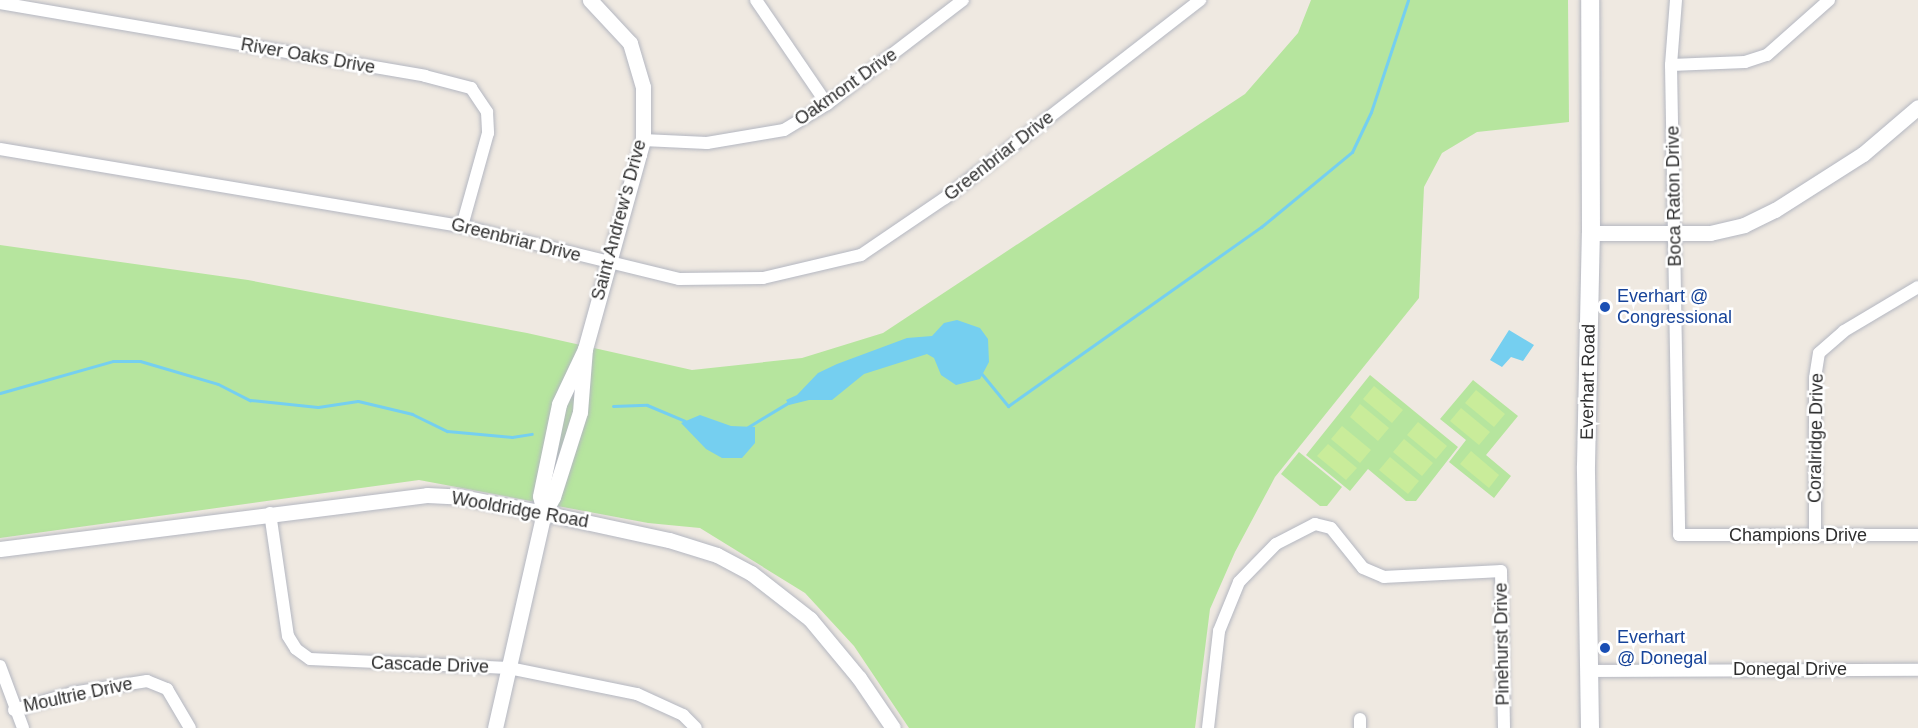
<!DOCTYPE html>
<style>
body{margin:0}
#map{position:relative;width:1918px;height:728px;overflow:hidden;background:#efe9e1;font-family:Helvetica,sans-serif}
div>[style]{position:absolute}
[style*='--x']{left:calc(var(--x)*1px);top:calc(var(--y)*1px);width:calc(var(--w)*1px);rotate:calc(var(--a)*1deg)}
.green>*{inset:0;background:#b6e59e}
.pitch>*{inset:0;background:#c9ec9a}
.water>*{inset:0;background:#75cff0}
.stream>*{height:3px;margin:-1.5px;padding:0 1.5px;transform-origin:1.5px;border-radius:1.5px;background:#75cff0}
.roads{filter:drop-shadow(0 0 2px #b4b7c1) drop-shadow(0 0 2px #b4b7c1)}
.minor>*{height:12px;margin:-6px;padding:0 6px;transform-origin:6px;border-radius:6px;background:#fff}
.tertiary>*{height:15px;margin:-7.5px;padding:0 7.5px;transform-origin:7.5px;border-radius:7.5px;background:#fff}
.secondary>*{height:18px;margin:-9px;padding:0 9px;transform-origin:9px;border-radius:9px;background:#fff}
.dots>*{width:16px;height:16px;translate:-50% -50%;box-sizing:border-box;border:3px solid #fff;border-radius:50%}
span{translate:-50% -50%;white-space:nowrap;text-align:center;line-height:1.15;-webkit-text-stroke:5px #fff;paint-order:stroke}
.street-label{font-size:18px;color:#2e2e2e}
.transit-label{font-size:18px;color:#164399}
.left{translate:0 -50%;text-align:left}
</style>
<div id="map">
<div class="green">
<div style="clip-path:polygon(1311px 0,1568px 0,1569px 122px,1477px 132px,1442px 153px,1424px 187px,1419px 298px,1275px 477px,1235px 552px,1210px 609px,1195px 728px,909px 728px,854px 646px,805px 593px,700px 528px,648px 523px,419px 480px,0 538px,0 245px,248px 280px,527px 333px,692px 370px,802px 358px,883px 333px,1245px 94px,1298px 33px)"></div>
<div style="clip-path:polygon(1370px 375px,1458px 447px,1416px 501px,1406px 501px,1368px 469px,1350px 491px,1306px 455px)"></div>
<div style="clip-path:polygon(1473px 380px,1518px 416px,1486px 455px,1511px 476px,1494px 498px,1449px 462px,1466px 440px,1440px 419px)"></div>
<div style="clip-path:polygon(1299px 452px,1342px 487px,1327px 506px,1320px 506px,1281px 474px)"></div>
</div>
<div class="pitch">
<div style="clip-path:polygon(1374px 386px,1403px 410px,1392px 423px,1363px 399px)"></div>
<div style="clip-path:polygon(1476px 390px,1505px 414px,1494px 427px,1465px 403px)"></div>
<div style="clip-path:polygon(1360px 404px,1389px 428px,1378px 441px,1350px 417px)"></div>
<div style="clip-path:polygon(1461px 408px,1490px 432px,1479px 445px,1450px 421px)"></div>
<div style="clip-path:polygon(1418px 422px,1447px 446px,1436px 459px,1407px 435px)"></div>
<div style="clip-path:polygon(1342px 426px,1371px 450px,1360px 463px,1331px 439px)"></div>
<div style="clip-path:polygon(1404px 439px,1433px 463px,1422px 476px,1393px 452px)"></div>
<div style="clip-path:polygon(1328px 444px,1357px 468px,1346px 480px,1317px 456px)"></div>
<div style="clip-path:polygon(1471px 451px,1499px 475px,1489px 488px,1460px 464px)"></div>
<div style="clip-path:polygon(1390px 457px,1419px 481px,1408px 494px,1379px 470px)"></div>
</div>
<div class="water">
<div style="clip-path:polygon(957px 320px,980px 328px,988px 339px,989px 362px,980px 379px,956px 385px,941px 375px,934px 358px,927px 354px,864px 374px,832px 400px,809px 400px,789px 405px,786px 400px,797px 395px,818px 373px,837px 364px,907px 338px,932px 336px,944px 323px)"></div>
<div style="clip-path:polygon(1509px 330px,1534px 345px,1523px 361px,1511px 357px,1502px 367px,1490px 360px)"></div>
<div style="clip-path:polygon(700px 415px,731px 426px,755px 427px,755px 443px,742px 458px,722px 458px,706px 449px,681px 423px)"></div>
</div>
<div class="stream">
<div style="--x:981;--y:373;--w:43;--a:50.7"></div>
<div style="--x:1008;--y:406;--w:310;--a:-35.3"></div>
<div style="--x:1261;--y:227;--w:118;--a:-39.5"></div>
<div style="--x:1352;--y:152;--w:44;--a:-64.6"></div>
<div style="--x:1371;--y:112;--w:118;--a:-71.7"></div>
<div style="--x:0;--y:393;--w:117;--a:-15.8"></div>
<div style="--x:113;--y:361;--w:27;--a:0"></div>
<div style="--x:140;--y:361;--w:81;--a:16.4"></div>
<div style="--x:218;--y:384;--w:36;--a:27"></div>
<div style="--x:250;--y:400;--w:68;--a:5.9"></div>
<div style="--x:318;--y:407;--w:40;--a:-8.5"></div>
<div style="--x:358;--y:401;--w:56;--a:13.5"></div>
<div style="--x:412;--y:414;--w:39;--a:26"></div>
<div style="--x:447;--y:431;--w:65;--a:5.3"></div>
<div style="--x:512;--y:437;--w:20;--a:-9"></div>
<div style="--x:613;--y:406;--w:34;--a:-2"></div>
<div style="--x:647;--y:405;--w:41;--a:22.8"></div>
<div style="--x:748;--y:427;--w:50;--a:-31.2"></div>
</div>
<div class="roads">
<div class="minor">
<div style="--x:756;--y:0;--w:126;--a:55.7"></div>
<div style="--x:1676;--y:0;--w:65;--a:94.4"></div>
<div style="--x:1671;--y:65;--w:470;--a:89"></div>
<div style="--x:1679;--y:535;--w:239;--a:0"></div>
<div style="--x:0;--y:3;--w:431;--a:9.7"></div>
<div style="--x:425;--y:76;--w:48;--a:14.6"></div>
<div style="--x:471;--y:88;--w:29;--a:56"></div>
<div style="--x:487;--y:112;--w:21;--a:87"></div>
<div style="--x:488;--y:133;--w:97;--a:105.6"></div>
<div style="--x:1671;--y:65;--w:74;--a:-2.3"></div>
<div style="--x:1745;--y:62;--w:23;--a:-18"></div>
<div style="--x:1767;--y:55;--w:83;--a:-41.6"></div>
<div style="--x:643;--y:140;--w:64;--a:2.7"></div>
<div style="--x:707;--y:143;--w:78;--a:-9.6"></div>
<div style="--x:784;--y:130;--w:50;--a:-31.2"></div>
<div style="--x:827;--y:104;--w:171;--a:-37.4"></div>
<div style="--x:0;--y:149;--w:468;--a:9.5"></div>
<div style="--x:462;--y:226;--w:223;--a:13.7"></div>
<div style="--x:679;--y:279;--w:84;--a:-0.7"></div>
<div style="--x:763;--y:278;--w:101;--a:-13.2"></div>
<div style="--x:861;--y:255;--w:102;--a:-34.2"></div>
<div style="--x:945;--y:198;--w:323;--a:-37.8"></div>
<div style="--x:270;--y:513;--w:124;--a:81.7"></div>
<div style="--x:288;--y:636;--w:15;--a:58"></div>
<div style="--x:296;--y:649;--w:17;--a:36"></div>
<div style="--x:310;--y:659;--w:199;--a:2.6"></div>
<div style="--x:509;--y:668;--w:131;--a:11.5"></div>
<div style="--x:637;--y:694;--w:51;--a:24.5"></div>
<div style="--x:683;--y:715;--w:18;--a:45"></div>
<div style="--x:1815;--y:535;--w:157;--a:-90"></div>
<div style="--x:1815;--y:378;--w:25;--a:-81"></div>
<div style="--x:1819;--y:353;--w:33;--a:-41"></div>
<div style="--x:1844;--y:331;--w:86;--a:-30.7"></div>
<div style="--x:0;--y:666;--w:66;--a:69.6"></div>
<div style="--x:1590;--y:671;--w:328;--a:-0.2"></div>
<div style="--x:14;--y:710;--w:60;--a:-16.3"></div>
<div style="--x:72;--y:693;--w:76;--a:-9.1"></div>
<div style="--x:147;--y:681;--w:22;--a:22"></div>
<div style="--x:167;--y:689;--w:45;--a:59.5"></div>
<div style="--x:1208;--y:728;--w:98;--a:-83.5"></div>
<div style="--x:1219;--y:631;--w:53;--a:-67.8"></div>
<div style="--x:1239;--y:582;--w:53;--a:-45.8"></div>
<div style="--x:1276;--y:544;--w:44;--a:-27.1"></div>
<div style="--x:1315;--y:524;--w:16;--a:14"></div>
<div style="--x:1331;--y:528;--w:51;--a:51.3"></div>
<div style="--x:1363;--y:568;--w:23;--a:23"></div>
<div style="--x:1384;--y:577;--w:117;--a:-2.9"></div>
<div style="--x:1501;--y:571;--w:157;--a:88.9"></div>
<div style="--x:1360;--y:728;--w:9;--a:-90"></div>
</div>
<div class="tertiary">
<div style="--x:1591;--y:233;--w:119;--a:0"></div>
<div style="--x:1710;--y:233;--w:35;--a:-13"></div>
<div style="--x:1744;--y:225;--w:34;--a:-26"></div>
<div style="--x:1775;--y:210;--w:104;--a:-32.5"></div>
<div style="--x:1863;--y:154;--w:72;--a:-40.5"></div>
<div style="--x:544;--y:513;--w:17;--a:-103"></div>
<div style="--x:540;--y:496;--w:94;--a:-78.3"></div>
<div style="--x:559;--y:404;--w:61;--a:-64.7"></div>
<div style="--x:0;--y:549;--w:430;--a:-7.2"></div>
<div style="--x:427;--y:495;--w:35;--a:3"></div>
<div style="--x:462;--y:497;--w:84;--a:11"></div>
<div style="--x:544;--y:513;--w:128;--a:12.2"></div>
<div style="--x:669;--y:540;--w:50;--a:17.4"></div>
<div style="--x:717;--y:555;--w:38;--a:28"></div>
<div style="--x:751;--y:573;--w:75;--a:37.9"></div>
<div style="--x:810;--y:619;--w:77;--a:50.3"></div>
<div style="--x:859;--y:678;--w:60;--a:55.8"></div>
<div style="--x:495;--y:728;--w:221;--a:-77.2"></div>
<div style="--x:544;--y:513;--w:18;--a:-61"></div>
<div style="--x:553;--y:497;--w:89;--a:-72.4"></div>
<div style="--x:580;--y:412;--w:63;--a:-85.5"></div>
<div style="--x:585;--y:349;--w:217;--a:-74.5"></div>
<div style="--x:643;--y:140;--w:53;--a:-90"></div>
<div style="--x:643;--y:87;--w:46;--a:-106.5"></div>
<div style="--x:630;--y:43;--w:59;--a:-132.9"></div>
</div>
<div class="secondary">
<div style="--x:1590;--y:728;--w:262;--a:-90.9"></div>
<div style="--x:1586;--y:466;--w:233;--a:-88.8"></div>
<div style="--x:1591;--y:233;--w:233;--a:-90.2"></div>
</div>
</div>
<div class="dots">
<div style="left:1605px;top:307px;background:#1a4fb4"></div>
<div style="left:1605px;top:648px;background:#1a4fb4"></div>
</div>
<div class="street-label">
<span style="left:308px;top:56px;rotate:10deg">River Oaks Drive</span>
<span style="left:846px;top:87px;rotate:-35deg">Oakmont Drive</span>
<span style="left:999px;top:156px;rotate:-38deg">Greenbriar Drive</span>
<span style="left:1674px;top:196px;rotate:-91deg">Boca Raton Drive</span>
<span style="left:619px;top:220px;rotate:-75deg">Saint Andrew's Drive</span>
<span style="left:516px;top:240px;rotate:14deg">Greenbriar Drive</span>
<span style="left:1588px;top:382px;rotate:-89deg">Everhart Road</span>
<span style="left:1816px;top:438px;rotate:-89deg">Coralridge Drive</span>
<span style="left:520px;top:510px;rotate:10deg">Wooldridge Road</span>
<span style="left:1798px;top:535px">Champions Drive</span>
<span style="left:1502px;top:644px;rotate:-91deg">Pinehurst Drive</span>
<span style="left:430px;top:665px;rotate:2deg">Cascade Drive</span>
<span style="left:1790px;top:669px">Donegal Drive</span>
<span style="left:78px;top:695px;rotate:-12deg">Moultrie Drive</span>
</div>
<div class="transit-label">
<span class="left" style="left:1617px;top:307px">Everhart @<br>Congressional</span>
<span class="left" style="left:1617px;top:648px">Everhart<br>@ Donegal</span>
</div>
</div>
